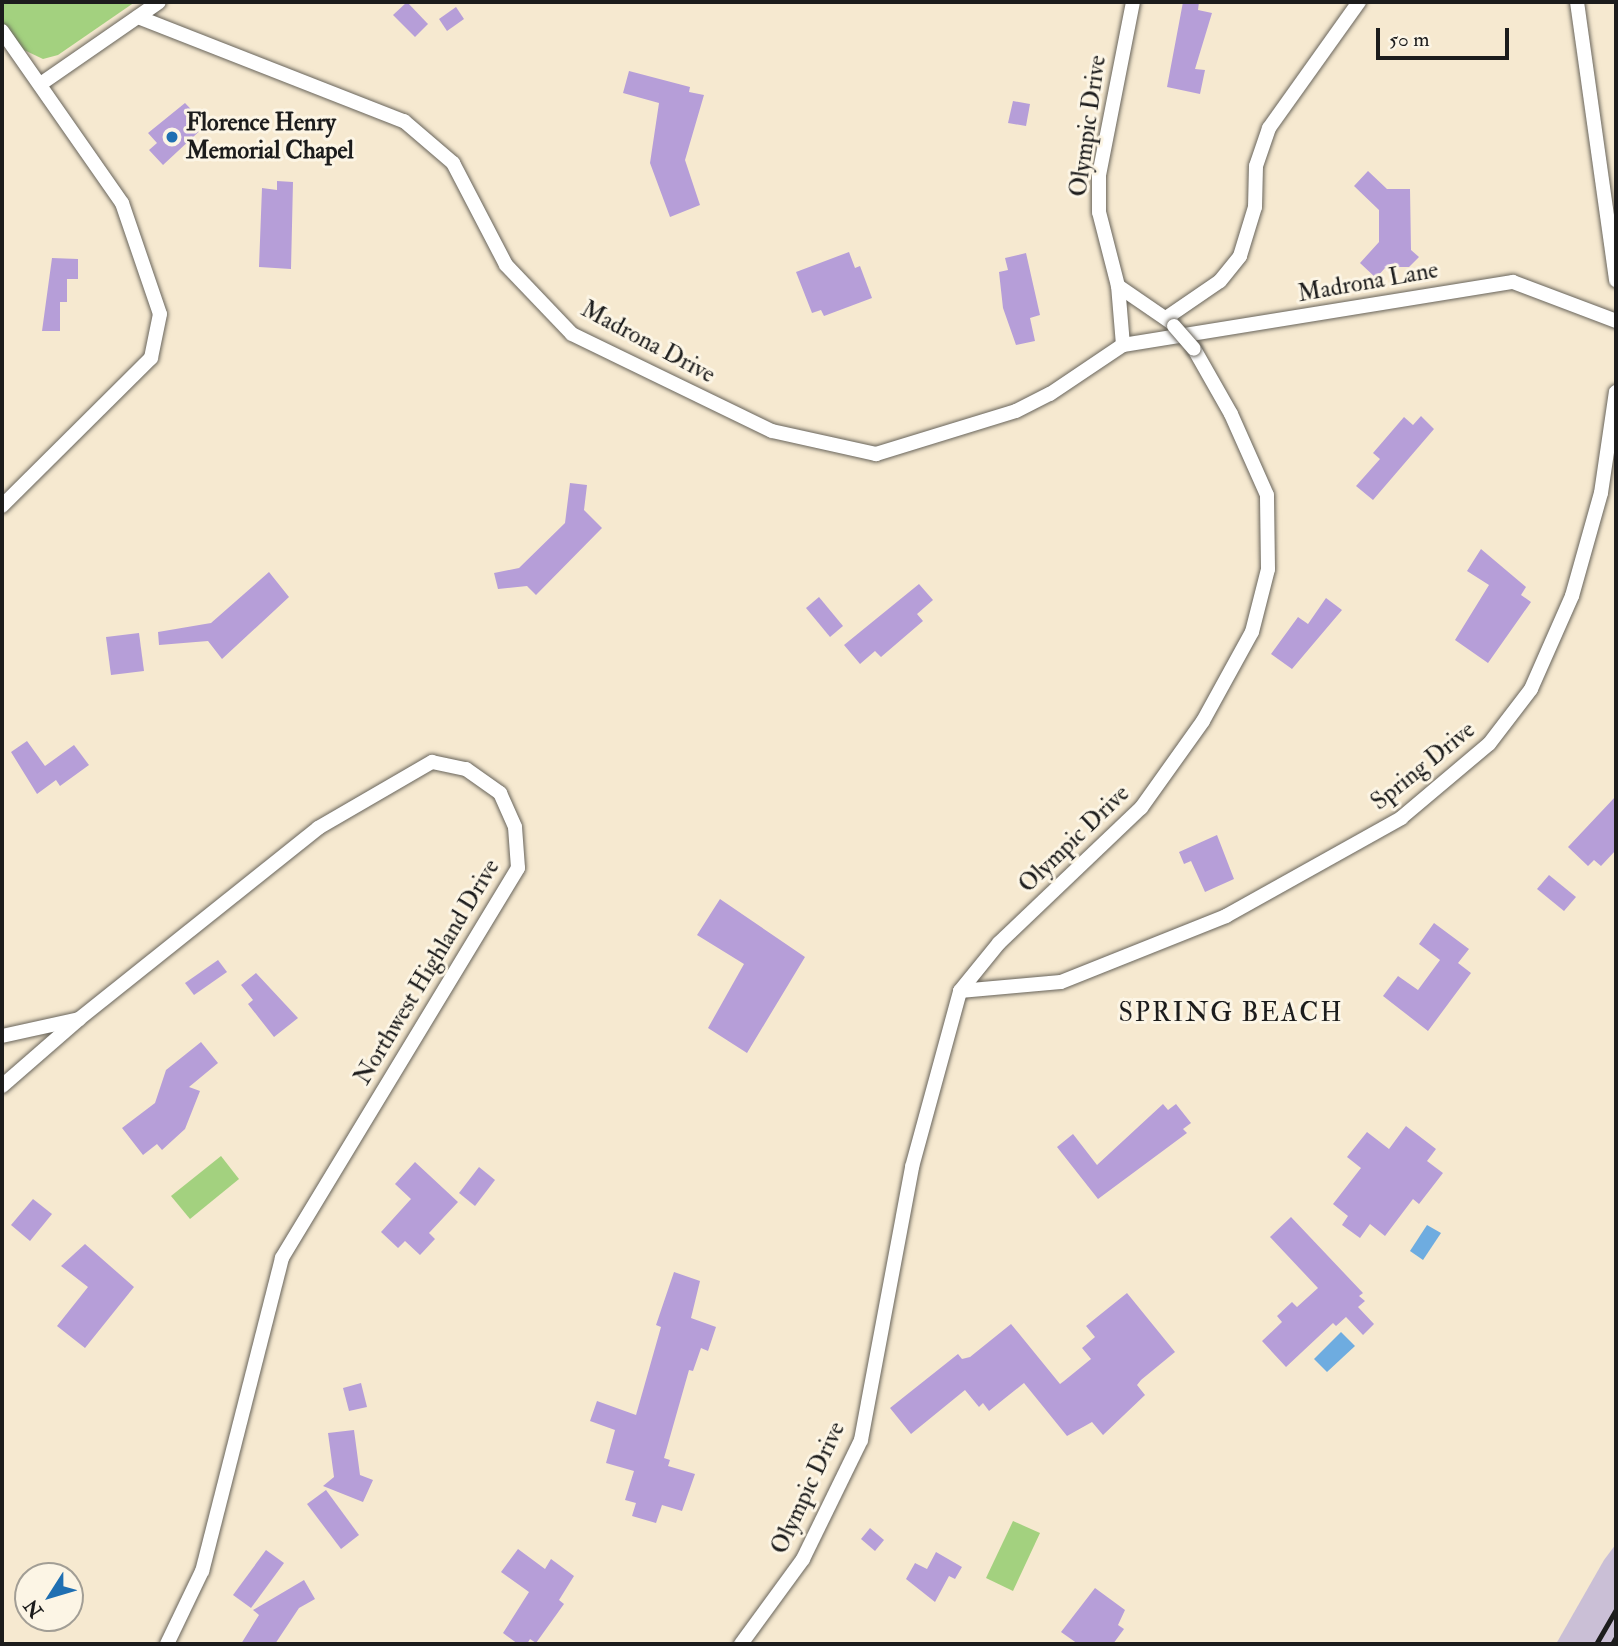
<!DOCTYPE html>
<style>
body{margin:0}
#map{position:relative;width:1618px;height:1646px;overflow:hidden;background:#f6e9d0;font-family:"IM FELL Double Pica",serif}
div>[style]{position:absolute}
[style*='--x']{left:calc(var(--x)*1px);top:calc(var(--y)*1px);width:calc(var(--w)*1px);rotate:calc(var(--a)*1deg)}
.industrial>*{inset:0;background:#cabfd6}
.green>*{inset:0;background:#a3d17f}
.water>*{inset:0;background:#6eace0}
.building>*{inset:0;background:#b69ed8}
.roads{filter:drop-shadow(0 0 2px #68645b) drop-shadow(0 0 2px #68645b)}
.minor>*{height:14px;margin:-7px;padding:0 7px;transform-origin:7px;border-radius:7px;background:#fff}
.rail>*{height:5px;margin:-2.5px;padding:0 2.5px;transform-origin:2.5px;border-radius:2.5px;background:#1c1c1c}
.bridges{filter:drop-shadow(0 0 2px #68645b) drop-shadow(0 0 2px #68645b)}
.minor-bridge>*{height:14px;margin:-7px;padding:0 7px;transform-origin:7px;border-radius:7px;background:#fff}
.dots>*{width:19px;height:19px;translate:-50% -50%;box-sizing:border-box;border:4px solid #fcf5e5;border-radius:50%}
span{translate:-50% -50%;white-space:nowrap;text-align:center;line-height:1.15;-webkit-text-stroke:6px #fcf5e5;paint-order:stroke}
.poi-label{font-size:24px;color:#1c1c1c;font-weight:700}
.left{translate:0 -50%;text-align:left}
.street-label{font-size:24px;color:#1c1c1c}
.neighbourhood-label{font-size:26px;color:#1c1c1c;letter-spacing:2px}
.frame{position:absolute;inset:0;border:4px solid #1c1c1c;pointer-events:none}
.north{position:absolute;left:14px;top:1562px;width:70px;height:70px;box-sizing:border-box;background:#fcf5e5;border:2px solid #a29e95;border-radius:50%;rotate:233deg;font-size:19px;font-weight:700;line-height:28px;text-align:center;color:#1c1c1c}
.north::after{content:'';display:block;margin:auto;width:24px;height:32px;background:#1f6fb2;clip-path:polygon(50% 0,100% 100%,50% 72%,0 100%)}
.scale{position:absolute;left:1376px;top:28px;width:133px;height:32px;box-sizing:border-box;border:4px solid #1c1c1c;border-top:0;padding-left:9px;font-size:21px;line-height:24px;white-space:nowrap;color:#1c1c1c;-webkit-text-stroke:5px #fcf5e5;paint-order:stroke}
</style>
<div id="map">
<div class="industrial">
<div style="clip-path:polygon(1616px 1544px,1616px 1644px,1556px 1644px,1604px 1560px)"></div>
</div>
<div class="green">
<div style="clip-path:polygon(2px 2px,135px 2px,58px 55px,43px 59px,24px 50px,2px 26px)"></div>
<div style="clip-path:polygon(221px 1156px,239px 1179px,190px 1219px,171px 1196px)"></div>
<div style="clip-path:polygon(1013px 1521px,1040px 1533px,1013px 1591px,986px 1578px)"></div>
</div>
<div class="water">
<div style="clip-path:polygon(1427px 1225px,1441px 1233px,1423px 1260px,1410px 1251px)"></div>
<div style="clip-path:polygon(1341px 1332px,1355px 1346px,1327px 1372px,1314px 1359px)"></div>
</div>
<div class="building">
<div style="clip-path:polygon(407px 2px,428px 24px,415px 37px,393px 15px)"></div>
<div style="clip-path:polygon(1183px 2px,1199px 2px,1198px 10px,1212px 13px,1195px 69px,1205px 70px,1200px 94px,1167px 87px)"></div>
<div style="clip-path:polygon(456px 7px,464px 19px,447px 31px,439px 19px)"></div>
<div style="clip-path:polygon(629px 71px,690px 87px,689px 92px,704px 95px,685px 160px,700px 205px,670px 217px,650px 163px,659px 103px,623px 93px)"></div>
<div style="clip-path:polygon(1013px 101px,1030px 104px,1026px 126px,1008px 123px)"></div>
<div style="clip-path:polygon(185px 103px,206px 125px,163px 165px,149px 150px,157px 143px,148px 133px)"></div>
<div style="clip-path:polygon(1368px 171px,1387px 189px,1410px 189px,1411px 250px,1419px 257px,1409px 267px,1397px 267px,1391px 273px,1385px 268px,1376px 278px,1360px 263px,1379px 242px,1379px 210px,1354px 186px)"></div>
<div style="clip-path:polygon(277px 181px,293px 182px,291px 269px,259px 267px,262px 188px,277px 190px)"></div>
<div style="clip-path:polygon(849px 252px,855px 268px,860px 266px,872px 298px,824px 316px,821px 310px,812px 313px,796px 272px)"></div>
<div style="clip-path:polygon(1026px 253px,1040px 315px,1030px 318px,1035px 341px,1016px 345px,1003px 308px,999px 272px,1008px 270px,1005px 258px)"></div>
<div style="clip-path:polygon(52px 258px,78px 259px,78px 279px,67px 279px,67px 302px,60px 302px,60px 331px,42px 331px)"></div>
<div style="clip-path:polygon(1421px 416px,1434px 429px,1373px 500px,1356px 486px,1380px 459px,1373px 453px,1404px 417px,1413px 425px)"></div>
<div style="clip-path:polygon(570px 483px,587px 485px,584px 510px,602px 528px,536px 595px,527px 586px,498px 589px,494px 573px,519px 568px,565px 523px)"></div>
<div style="clip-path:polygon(1481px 549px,1526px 587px,1521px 595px,1531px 602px,1488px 663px,1455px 640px,1489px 585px,1467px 571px)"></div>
<div style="clip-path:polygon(269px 572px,289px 597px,222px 659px,208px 641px,159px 645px,158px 632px,211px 623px)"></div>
<div style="clip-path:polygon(919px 584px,933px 600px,917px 614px,923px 621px,881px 657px,875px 651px,860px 664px,844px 645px)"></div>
<div style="clip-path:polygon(819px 597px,843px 626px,830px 637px,806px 608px)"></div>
<div style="clip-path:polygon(1326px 598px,1342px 610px,1292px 669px,1271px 654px,1298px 617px,1308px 624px)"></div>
<div style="clip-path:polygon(139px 633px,144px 671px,111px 675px,106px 637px)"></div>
<div style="clip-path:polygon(27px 741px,45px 766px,74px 745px,89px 765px,60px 786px,56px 780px,37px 794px,11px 752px)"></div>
<div style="clip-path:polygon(1616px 796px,1616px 850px,1601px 866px,1594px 860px,1588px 866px,1568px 847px)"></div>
<div style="clip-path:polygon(1217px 835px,1234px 879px,1205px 892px,1191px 861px,1184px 864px,1179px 852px)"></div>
<div style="clip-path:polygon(1549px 875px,1576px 897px,1564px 911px,1537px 889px)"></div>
<div style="clip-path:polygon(720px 899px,805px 957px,747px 1053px,708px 1028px,744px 964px,697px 935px)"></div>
<div style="clip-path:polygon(1434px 923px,1469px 949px,1458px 963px,1471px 973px,1428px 1031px,1383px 996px,1398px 976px,1418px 990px,1440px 960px,1419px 944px)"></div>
<div style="clip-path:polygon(218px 960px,227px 972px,194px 995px,185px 983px)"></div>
<div style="clip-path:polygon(256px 973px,298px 1018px,274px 1037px,248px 1004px,253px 1000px,241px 985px)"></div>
<div style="clip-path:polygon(201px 1042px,218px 1063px,189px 1087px,200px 1091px,185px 1129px,162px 1150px,157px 1144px,143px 1155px,122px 1128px,155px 1103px,166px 1070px)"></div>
<div style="clip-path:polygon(1163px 1104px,1168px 1110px,1176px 1104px,1191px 1123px,1183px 1129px,1187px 1133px,1098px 1199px,1057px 1147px,1073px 1134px,1097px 1165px)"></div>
<div style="clip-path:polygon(1406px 1126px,1436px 1149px,1427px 1161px,1443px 1173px,1419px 1204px,1413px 1199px,1385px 1236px,1370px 1224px,1360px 1238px,1342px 1225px,1348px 1216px,1333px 1204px,1361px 1168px,1347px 1157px,1367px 1132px,1389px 1149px)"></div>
<div style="clip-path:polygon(415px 1162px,458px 1202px,429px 1233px,435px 1239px,420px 1255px,405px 1241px,398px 1248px,381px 1232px,411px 1199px,395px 1184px)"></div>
<div style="clip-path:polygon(479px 1167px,495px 1180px,475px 1206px,459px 1193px)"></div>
<div style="clip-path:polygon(33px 1199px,52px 1214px,30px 1241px,11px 1225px)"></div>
<div style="clip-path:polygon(1291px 1217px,1363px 1293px,1359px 1296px,1365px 1301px,1358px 1307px,1374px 1324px,1363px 1335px,1346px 1317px,1336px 1326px,1333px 1323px,1286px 1367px,1262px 1341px,1282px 1322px,1277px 1316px,1292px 1302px,1297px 1307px,1318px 1288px,1270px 1237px)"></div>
<div style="clip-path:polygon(85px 1244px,134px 1287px,85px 1348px,57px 1326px,88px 1287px,61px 1266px)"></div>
<div style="clip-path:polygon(674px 1272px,700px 1281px,691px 1318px,716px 1327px,708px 1351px,701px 1348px,693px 1371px,689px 1370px,664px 1458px,670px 1460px,668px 1466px,695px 1474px,682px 1511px,662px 1505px,656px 1523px,632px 1516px,636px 1503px,625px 1500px,634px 1471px,606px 1463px,615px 1430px,590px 1421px,597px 1401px,636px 1415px,661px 1327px,656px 1325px)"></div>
<div style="clip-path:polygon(1127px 1293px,1175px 1352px,1141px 1380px,1137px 1385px,1145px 1395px,1103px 1435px,1092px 1422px,1067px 1436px,1024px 1383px,989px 1411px,983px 1403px,979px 1407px,965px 1390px,911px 1434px,890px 1408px,958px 1354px,962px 1359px,970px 1357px,1011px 1324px,1060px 1384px,1064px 1381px,1091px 1359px,1082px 1348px,1095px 1337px,1086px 1326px)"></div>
<div style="clip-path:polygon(361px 1383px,367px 1407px,349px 1411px,343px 1388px)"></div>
<div style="clip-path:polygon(354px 1430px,360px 1475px,373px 1480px,363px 1502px,323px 1486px,334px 1477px,328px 1433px)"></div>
<div style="clip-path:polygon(326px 1490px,359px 1535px,341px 1549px,307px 1504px)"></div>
<div style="clip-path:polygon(870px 1528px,884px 1540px,875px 1551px,861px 1539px)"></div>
<div style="clip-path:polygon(518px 1549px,545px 1569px,551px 1559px,574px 1576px,559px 1600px,564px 1604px,536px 1643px,530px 1639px,527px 1644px,518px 1644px,503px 1633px,529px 1592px,501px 1572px)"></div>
<div style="clip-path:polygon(266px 1550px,284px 1563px,251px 1608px,233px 1595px)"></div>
<div style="clip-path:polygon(936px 1552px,962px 1567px,955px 1579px,949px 1576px,935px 1602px,906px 1579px,915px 1563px,927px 1569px)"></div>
<div style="clip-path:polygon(304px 1580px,315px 1599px,299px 1608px,275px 1644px,241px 1644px,259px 1615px,253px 1610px)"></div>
<div style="clip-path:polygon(1095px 1588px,1125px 1610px,1118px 1625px,1124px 1629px,1113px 1644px,1078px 1644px,1061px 1632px)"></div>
</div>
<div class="roads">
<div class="minor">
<div style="--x:1133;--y:2;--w:177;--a:101.1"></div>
<div style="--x:1099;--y:176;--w:36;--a:90"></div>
<div style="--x:1099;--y:212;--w:76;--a:75.6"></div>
<div style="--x:1118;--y:286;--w:65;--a:34.4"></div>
<div style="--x:1577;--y:2;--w:281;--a:82"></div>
<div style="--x:138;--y:17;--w:286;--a:21.4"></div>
<div style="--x:404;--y:121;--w:65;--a:40.6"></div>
<div style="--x:453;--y:163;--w:115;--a:62.5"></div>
<div style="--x:506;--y:265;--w:95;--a:46.3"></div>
<div style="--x:572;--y:334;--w:222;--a:25.9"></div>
<div style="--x:772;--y:431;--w:107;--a:12.5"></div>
<div style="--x:876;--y:454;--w:146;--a:-17.1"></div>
<div style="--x:1016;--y:411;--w:38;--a:-27"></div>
<div style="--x:1050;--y:394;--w:88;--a:-33.9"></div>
<div style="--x:1123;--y:345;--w:59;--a:-94.8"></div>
<div style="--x:2;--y:31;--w:210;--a:55.1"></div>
<div style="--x:122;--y:203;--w:117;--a:71.1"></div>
<div style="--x:160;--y:314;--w:45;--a:101.6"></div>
<div style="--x:151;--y:358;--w:210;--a:135.2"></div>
<div style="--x:42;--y:83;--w:142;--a:-34.7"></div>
<div style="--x:1166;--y:318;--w:65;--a:-34.4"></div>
<div style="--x:1220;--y:281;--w:32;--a:-51"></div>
<div style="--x:1240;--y:256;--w:51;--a:-73"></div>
<div style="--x:1255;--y:207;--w:41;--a:-88.6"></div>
<div style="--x:1256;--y:166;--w:40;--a:-71.1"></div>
<div style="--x:1269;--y:128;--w:155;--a:-54.5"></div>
<div style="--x:1123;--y:345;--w:395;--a:-9.2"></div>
<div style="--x:1513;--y:282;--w:110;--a:20.7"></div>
<div style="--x:960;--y:991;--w:101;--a:-5.1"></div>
<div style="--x:1061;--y:982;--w:178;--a:-21.8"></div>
<div style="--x:1226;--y:916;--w:201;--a:-29.2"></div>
<div style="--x:1401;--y:818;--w:115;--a:-40.1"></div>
<div style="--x:1489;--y:744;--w:69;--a:-52.6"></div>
<div style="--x:1531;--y:689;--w:102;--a:-66.2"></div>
<div style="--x:1572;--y:596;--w:107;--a:-74.3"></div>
<div style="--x:1601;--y:493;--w:102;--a:-81.6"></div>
<div style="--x:2;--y:1036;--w:79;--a:-12.4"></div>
<div style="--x:79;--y:1019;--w:306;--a:-38.6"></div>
<div style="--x:318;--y:828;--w:132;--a:-30.1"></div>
<div style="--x:432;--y:762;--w:35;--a:12"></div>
<div style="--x:466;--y:769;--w:42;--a:35.2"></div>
<div style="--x:500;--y:793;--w:37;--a:66"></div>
<div style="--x:515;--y:827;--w:41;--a:85.8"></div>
<div style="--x:518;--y:868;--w:456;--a:121.2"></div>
<div style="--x:282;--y:1258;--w:323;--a:104.3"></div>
<div style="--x:202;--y:1571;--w:81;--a:115.6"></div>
<div style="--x:2;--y:1086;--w:101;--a:-41"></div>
<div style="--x:741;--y:1644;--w:105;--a:-53.9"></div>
<div style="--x:803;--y:1559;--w:132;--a:-64"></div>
<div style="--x:861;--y:1440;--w:278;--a:-79.4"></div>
<div style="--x:912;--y:1167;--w:182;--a:-74.7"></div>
<div style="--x:960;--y:991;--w:62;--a:-50.9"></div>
<div style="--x:999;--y:943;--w:196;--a:-43.6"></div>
<div style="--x:1141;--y:808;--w:107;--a:-54.5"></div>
<div style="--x:1203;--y:721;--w:102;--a:-61.2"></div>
<div style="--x:1252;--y:632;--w:65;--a:-75.7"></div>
<div style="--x:1268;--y:569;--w:74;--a:-90.8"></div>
<div style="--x:1267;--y:495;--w:89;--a:-114"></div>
<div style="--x:1231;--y:414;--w:75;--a:-119.6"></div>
</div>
</div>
<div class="rail">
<div style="--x:1596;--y:1644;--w:39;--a:-60"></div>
<div style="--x:1612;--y:1644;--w:8;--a:-60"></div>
</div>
<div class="bridges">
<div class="minor-bridge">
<div style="--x:1174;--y:326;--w:30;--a:49"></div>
</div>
</div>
<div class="dots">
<div style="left:172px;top:137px;background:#1f6fb2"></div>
</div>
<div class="poi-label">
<span class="left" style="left:186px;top:137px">Florence Henry<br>Memorial Chapel</span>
</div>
<div class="street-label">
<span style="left:1088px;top:126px;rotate:-82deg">Olympic Drive</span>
<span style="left:1368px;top:282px;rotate:-10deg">Madrona Lane</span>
<span style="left:648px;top:342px;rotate:28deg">Madrona Drive</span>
<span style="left:1423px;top:766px;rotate:-39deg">Spring Drive</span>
<span style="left:1074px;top:839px;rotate:-44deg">Olympic Drive</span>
<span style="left:427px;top:972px;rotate:-59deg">Northwest Highland Drive</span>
<span style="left:808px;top:1488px;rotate:-65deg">Olympic Drive</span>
</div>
<div class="neighbourhood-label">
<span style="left:1231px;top:1014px">SPRING BEACH</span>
</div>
<div class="frame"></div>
<div class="north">N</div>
<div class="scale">50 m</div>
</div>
